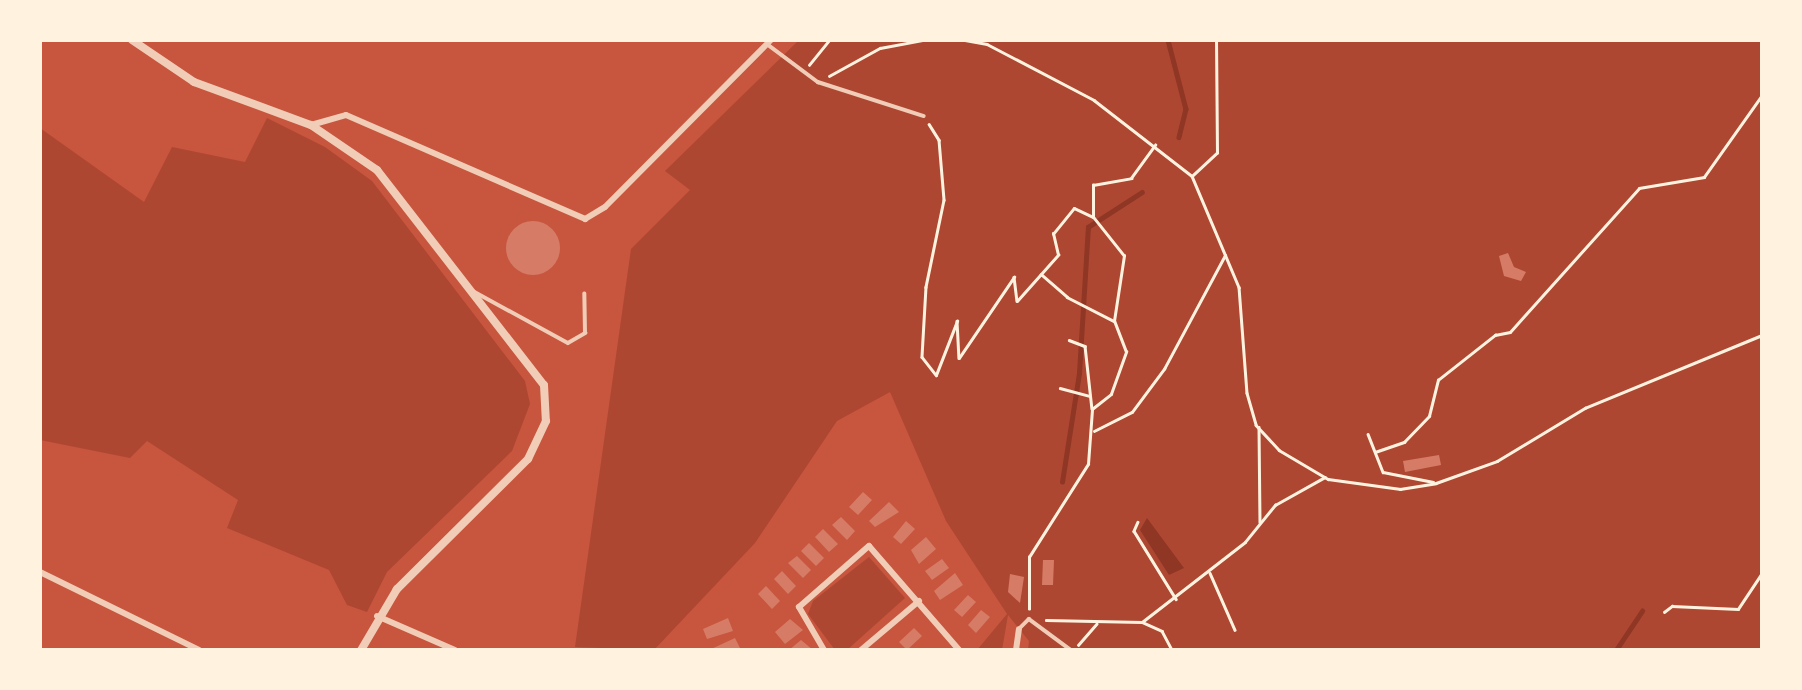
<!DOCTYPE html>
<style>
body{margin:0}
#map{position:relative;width:1802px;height:690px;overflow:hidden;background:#c8553d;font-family:"Playfair Display",serif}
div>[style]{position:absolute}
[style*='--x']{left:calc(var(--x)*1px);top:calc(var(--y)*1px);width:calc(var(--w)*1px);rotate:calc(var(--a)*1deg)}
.green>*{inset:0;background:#ae4732}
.water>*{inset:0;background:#8f3625}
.stream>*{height:4.5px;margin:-2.25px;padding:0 2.25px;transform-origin:2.25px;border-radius:2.25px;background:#8f3625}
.building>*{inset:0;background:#d67c66}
.round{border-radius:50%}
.path>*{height:2.5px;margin:-1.25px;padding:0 1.25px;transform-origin:1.25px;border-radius:1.25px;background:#fff3e0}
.service>*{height:3.5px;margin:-1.75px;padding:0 1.75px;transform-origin:1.75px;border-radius:1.75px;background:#f1ccb7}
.minor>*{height:6px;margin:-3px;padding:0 3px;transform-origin:3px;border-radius:3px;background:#f1ccb7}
.tertiary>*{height:8px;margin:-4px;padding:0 4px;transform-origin:4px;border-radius:4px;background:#f1ccb7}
span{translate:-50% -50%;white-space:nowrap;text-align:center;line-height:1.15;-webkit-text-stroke:6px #fff3e0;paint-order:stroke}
.frame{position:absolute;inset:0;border:42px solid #fff3e0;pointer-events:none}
</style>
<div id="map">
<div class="green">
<div style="clip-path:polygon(799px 40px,1762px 40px,1762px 650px,1028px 650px,1029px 641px,1008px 615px,1002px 650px,977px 650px,1007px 614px,946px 521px,890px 392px,837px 421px,755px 543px,654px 650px,575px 647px,631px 249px,690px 190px,665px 171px)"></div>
<div style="clip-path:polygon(267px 118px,325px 147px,372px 181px,525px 381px,530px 404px,512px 451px,387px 572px,367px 612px,347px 605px,329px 570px,227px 528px,238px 500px,147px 441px,130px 458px,40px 440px,40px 128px,144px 202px,172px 147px,245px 162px)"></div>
<div style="clip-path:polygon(869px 557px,905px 598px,847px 650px,835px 650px,808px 614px,813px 601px)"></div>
</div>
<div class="water">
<div style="clip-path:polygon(1147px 518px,1184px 568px,1169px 575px,1140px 530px)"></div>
</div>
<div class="stream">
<div style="--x:1168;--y:40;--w:71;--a:75.4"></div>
<div style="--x:1186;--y:109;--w:29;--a:104"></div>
<div style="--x:1062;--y:482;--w:110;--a:-81.1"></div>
<div style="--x:1079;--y:373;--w:146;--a:-86.5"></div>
<div style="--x:1088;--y:227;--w:64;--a:-32.9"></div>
<div style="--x:1616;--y:650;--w:47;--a:-56.3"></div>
</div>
<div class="building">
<div class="round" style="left:506px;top:221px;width:54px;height:54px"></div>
<div style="clip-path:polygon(1508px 253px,1514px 267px,1526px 272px,1521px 281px,1504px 276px,1499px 256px)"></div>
<div style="clip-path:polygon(1439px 455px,1441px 465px,1405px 472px,1403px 461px)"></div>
<div style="clip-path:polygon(863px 492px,872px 500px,858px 515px,849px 507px)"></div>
<div style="clip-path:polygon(889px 502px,899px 512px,875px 527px,869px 521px)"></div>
<div style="clip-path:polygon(841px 517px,855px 531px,847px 540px,832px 525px)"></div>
<div style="clip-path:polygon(906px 521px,915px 529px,901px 544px,893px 537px)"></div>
<div style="clip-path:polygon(823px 529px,838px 544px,829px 552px,815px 537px)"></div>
<div style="clip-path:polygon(926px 537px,936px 549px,919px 564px,911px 550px)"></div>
<div style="clip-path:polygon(809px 543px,824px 558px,816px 566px,801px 551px)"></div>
<div style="clip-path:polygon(797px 556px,811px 570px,803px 578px,788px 563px)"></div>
<div style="clip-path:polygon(942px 559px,949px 568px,932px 580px,925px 571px)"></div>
<div style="clip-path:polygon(1043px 560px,1054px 560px,1053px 585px,1042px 585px)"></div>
<div style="clip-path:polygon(782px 571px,796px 586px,788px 594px,774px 579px)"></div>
<div style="clip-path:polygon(955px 573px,963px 585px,940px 600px,934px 591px)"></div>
<div style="clip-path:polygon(1010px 574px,1024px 577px,1020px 603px,1008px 592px)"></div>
<div style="clip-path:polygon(766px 586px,780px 601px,772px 609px,758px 594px)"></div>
<div style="clip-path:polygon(968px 595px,976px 602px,962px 617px,954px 610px)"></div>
<div style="clip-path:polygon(981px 610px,990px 617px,976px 633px,968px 625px)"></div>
<div style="clip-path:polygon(728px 618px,733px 631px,707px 639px,703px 629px)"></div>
<div style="clip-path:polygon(790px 619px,803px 630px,785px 644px,775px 632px)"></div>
<div style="clip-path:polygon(914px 628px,922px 636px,907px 650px,899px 642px)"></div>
<div style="clip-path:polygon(735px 638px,741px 650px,709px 650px)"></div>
<div style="clip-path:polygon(801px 640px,813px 650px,789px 650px)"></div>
</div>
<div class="path">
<div style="--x:965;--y:40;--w:22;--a:10"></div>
<div style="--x:987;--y:44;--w:121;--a:27.6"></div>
<div style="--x:1094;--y:100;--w:124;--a:37.8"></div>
<div style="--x:1192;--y:176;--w:121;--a:67.1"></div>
<div style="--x:1239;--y:287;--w:106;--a:85.7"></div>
<div style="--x:1247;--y:393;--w:33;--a:74"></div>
<div style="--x:1256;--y:425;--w:34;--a:47"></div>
<div style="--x:1279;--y:450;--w:57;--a:30.6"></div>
<div style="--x:1328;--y:479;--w:73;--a:7.9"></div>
<div style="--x:1400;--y:489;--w:36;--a:-9"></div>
<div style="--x:1436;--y:483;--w:65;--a:-19.8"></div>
<div style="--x:1497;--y:461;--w:103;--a:-31.1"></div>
<div style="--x:1585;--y:408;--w:191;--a:-22.4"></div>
<div style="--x:809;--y:65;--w:32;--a:-51"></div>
<div style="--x:829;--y:76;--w:58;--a:-28.8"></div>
<div style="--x:880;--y:48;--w:44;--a:-10.5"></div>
<div style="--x:929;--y:124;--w:19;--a:58"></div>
<div style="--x:939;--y:140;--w:60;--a:85.2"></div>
<div style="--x:944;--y:200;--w:89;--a:101.7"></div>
<div style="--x:926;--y:287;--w:70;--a:93.3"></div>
<div style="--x:922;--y:357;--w:23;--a:52"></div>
<div style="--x:936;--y:375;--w:58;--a:-68.7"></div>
<div style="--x:957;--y:321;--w:37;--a:87"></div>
<div style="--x:959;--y:358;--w:98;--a:-55.8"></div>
<div style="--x:1014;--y:277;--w:24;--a:83"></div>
<div style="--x:1017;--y:301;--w:62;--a:-48.3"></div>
<div style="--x:1058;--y:255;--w:22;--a:-103"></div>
<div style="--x:1053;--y:234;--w:33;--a:-51"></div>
<div style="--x:1074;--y:208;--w:21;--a:25"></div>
<div style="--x:1192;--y:176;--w:34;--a:-43"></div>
<div style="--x:1217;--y:153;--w:113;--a:-90.5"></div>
<div style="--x:1041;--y:274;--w:35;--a:41"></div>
<div style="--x:1067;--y:297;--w:53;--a:27.1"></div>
<div style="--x:1069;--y:340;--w:17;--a:21"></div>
<div style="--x:1085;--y:346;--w:63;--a:83.7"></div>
<div style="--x:1060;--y:388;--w:30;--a:15"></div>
<div style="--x:1259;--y:427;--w:95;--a:89.4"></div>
<div style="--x:1094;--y:431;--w:42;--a:-26.6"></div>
<div style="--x:1132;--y:412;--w:54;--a:-53.3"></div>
<div style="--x:1164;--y:369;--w:129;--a:-61.8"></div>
<div style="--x:1368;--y:434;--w:41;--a:68.5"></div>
<div style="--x:1383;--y:472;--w:51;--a:11.3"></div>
<div style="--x:1375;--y:452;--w:31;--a:-19"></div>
<div style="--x:1404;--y:442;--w:36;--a:-46"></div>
<div style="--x:1429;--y:416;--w:37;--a:-76"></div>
<div style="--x:1438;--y:380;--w:73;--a:-38.3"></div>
<div style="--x:1495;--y:335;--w:15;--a:-11"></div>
<div style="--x:1510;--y:332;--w:193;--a:-48.1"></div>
<div style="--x:1639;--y:188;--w:66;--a:-9.6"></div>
<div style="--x:1704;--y:177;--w:100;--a:-54.7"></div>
<div style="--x:1138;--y:522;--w:10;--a:114"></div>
<div style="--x:1134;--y:531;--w:80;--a:58.3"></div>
<div style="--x:1210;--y:573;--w:62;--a:66.3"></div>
<div style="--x:1029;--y:609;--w:52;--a:-90"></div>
<div style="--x:1029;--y:557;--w:110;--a:-57.6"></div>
<div style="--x:1088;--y:464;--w:55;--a:-85.8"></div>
<div style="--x:1092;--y:409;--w:24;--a:-38"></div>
<div style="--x:1111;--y:394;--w:45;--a:-70.3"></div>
<div style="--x:1126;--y:352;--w:33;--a:-111"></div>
<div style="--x:1114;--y:321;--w:66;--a:-81.3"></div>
<div style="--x:1124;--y:256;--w:50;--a:-128.5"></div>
<div style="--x:1093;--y:217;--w:32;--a:-90"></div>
<div style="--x:1093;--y:185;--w:39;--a:-10"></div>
<div style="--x:1131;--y:178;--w:41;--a:-54"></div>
<div style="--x:1664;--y:612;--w:10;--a:-37"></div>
<div style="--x:1672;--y:606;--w:66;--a:2.6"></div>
<div style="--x:1738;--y:609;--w:43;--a:-56.3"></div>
<div style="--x:1046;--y:620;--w:96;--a:1.2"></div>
<div style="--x:1142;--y:622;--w:130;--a:-37.8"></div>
<div style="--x:1245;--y:542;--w:48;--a:-51"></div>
<div style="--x:1275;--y:505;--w:57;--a:-29.2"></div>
<div style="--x:1142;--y:622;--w:22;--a:24"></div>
<div style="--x:1162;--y:631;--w:21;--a:62"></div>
<div style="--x:1078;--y:645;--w:28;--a:-49"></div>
</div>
<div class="service">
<div style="--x:767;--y:44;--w:64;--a:36.7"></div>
<div style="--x:818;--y:82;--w:111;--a:17.8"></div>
<div style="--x:473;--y:291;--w:108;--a:28.7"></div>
<div style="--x:568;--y:343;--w:20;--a:-30"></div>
<div style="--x:585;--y:333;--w:39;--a:-91"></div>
<div style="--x:1019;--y:629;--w:14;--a:-45"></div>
<div style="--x:1029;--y:619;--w:52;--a:36.4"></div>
</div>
<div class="minor">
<div style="--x:311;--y:125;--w:36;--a:-16"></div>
<div style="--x:346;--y:115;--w:261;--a:23.5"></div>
<div style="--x:585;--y:219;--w:23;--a:-31"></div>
<div style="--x:605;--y:207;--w:235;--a:-45.2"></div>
<div style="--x:40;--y:572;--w:177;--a:26.1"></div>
<div style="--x:377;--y:616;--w:85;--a:23.6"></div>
<div style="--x:824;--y:650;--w:50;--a:-120.2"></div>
<div style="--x:799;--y:607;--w:93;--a:-41.1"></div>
<div style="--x:869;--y:546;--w:138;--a:49.1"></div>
<div style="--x:861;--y:650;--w:76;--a:-40.2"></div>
<div style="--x:1016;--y:650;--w:21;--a:-82"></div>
</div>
<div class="tertiary">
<div style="--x:132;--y:40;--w:75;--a:34.1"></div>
<div style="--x:194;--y:82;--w:125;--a:20.2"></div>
<div style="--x:311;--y:125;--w:80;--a:34.3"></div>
<div style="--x:377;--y:170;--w:272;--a:52.2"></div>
<div style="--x:544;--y:385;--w:36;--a:87"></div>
<div style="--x:546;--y:421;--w:42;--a:115.3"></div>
<div style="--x:528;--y:459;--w:185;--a:135.2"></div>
<div style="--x:397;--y:589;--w:71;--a:120.5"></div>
</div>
<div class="frame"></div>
</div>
